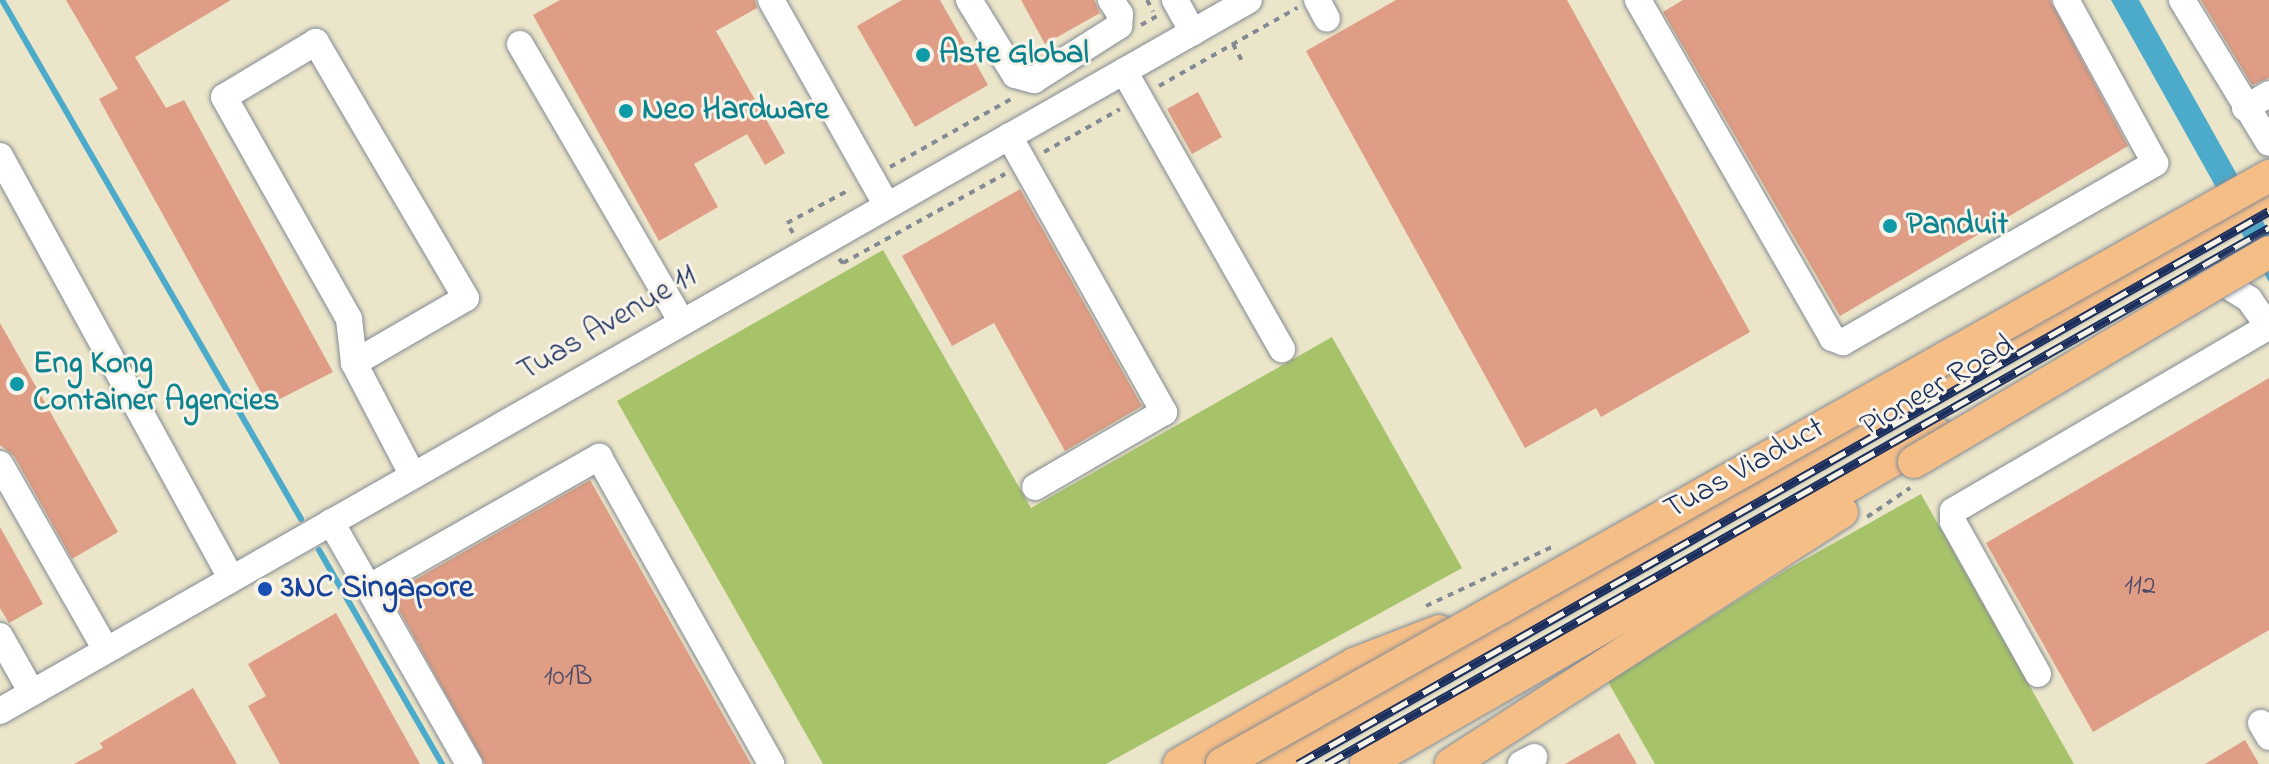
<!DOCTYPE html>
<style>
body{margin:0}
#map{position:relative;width:2269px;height:764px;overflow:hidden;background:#ebe5c9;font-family:"Indie Flower",sans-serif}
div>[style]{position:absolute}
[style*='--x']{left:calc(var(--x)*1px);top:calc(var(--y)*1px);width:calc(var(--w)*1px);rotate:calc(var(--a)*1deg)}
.green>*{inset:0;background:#a7c36a}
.water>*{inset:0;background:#4caaca}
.stream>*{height:6px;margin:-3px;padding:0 3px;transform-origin:3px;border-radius:3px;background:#4caaca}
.building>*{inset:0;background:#de9d84}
.path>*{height:4px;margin-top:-2px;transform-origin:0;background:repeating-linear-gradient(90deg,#838a94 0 6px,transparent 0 12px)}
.roads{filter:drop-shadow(0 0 2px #838a94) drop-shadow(0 0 2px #838a94)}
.minor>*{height:26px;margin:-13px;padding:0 13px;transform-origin:13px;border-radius:13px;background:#fff}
.major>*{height:32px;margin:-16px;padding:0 16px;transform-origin:16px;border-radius:16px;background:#f6be87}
.rail>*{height:9px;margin-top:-4.5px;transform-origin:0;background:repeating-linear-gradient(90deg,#f7f3e8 0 18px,#1b2f5e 0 36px);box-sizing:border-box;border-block:2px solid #1b2f5e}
.bridges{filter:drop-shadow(0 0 2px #838a94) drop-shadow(0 0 2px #838a94)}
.major-bridge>*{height:32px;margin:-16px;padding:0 16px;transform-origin:16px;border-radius:16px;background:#f6be87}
.dots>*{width:22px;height:22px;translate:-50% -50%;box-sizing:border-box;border:4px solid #f7f3e8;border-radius:50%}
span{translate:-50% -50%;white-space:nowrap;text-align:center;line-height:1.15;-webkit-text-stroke:6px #f7f3e8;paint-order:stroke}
.number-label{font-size:28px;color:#4c4a68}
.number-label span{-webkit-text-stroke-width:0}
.culture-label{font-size:32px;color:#0d838f;font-weight:700}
.left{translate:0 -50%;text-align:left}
.street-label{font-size:32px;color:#1b2f5e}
.transit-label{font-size:32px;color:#164399;font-weight:700}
</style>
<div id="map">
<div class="green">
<div style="clip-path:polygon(883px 250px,1031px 508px,1332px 337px,1462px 568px,1106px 764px,823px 764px,617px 401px)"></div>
<div style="clip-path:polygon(1921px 494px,2074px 764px,1655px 764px,1608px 682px,1786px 570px)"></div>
</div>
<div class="water">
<div style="clip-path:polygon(2111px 0,2139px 0,2226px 155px,2269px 232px,2269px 282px)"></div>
</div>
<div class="stream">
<div style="--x:2;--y:0;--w:599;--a:60.05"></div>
<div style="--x:319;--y:550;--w:247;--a:60.1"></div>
</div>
<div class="building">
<div style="clip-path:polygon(66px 0,231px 0,135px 57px,166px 108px,184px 100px,333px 372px,268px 405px,99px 99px,118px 89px)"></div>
<div style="clip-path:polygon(560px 0,755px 0,757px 8px,716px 31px,785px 153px,765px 165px,747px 134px,694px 164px,718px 207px,659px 241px,533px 15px)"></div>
<div style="clip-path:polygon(902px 0,940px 0,988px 85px,915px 127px,857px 26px)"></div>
<div style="clip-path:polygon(1021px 0,1094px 0,1100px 13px,1045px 44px)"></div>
<div style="clip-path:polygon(1396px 0,1567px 0,1750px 332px,1601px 417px,1596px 408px,1525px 448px,1306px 51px)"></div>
<div style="clip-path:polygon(1683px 0,2050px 0,2128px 146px,1840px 316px,1663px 12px)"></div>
<div style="clip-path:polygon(2201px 0,2269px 0,2269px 78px,2252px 85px)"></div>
<div style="clip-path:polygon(1198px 92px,1222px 137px,1192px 154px,1167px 109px)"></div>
<div style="clip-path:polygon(1020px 189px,1142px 406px,1065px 451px,994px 323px,952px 346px,902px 256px)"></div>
<div style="clip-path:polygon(0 323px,118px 532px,72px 559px,14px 456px,0 445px)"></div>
<div style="clip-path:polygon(2269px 378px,2269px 630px,2093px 732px,1986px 543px)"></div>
<div style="clip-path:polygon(590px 480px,751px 764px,485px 764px,390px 594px)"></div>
<div style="clip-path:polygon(0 527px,43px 604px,9px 623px,0 608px)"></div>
<div style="clip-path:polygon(336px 613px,420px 764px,280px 764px,248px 706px,266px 696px,248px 664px)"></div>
<div style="clip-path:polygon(193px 688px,237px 764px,74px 764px,103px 748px,100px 743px)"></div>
<div style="clip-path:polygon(1619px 733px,1637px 764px,1565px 764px)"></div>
<div style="clip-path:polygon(2245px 740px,2259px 764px,2205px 764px)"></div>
</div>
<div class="path">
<div style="--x:1147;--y:0;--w:13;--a:61"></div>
<div style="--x:1141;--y:25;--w:18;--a:-29"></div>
<div style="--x:1233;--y:44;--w:19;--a:62"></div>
<div style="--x:1159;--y:86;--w:159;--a:-29.5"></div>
<div style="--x:1044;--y:152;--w:87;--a:-29.5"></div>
<div style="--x:890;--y:167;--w:139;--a:-29.3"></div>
<div style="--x:793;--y:233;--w:12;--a:-121"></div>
<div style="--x:787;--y:223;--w:72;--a:-28"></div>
<div style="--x:839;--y:259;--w:6;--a:45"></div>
<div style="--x:843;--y:263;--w:185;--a:-28.8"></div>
<div style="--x:1867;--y:517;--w:52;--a:-34"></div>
<div style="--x:1426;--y:606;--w:139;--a:-25.1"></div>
</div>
<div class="roads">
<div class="minor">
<div style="--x:771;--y:0;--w:236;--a:60.6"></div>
<div style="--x:969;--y:0;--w:88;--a:58.5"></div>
<div style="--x:1015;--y:75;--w:20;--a:15"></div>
<div style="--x:1034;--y:80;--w:101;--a:-32.4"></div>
<div style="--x:1119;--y:26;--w:12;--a:-85"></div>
<div style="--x:1120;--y:14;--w:17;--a:-123"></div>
<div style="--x:1175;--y:0;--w:37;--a:61"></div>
<div style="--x:1317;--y:0;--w:21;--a:62"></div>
<div style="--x:1638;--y:0;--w:390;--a:60.1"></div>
<div style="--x:1832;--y:338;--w:12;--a:20"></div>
<div style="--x:1843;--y:342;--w:360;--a:-29.8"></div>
<div style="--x:2155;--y:163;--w:186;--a:-118.6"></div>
<div style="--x:2182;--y:0;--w:167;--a:58.7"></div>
<div style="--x:520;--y:44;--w:322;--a:59.8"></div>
<div style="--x:1124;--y:71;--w:320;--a:60.4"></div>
<div style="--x:2245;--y:108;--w:28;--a:-30"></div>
<div style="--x:1009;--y:136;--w:317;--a:60.7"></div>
<div style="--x:1164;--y:412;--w:149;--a:149.8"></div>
<div style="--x:0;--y:156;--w:482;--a:61.3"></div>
<div style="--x:2210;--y:275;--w:46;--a:31.6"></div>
<div style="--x:2249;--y:299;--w:35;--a:55"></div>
<div style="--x:354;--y:363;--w:129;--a:-30.1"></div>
<div style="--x:466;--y:298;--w:297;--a:-120.4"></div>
<div style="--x:316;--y:42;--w:107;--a:149.1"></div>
<div style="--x:224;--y:97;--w:255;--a:60.6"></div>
<div style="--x:349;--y:319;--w:44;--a:83.5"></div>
<div style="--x:354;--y:363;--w:127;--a:62.4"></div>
<div style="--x:0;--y:464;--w:214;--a:60.3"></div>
<div style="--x:331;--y:522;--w:279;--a:60.3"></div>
<div style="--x:368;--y:588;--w:266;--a:-29.6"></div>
<div style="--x:599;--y:457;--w:352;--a:60.7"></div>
<div style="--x:0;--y:636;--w:65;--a:60.7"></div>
<div style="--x:2038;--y:674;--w:174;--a:-119.2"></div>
<div style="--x:1953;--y:522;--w:11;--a:-90"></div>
<div style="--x:1953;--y:511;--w:365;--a:-30.3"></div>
<div style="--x:0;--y:711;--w:1437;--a:-29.65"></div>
<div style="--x:2261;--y:723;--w:16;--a:60"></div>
<div style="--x:1521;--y:764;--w:15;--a:-28"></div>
</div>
<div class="major">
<div style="--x:1179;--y:764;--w:202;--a:-29.7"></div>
<div style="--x:1354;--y:664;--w:91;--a:-21.2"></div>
<div style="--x:1271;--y:764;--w:1148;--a:-29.65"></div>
<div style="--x:1366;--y:764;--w:660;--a:-29.98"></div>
<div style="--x:1451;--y:764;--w:465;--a:-32.8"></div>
</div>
</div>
<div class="rail">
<div style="--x:1298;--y:764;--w:1117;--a:-29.66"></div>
<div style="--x:1327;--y:764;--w:1084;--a:-29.64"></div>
</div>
<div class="bridges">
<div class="major-bridge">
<div style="--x:1914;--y:462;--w:412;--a:-30.6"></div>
<div style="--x:1222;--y:764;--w:1201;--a:-29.32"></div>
</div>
</div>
<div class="dots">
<div style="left:923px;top:55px;background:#0f9aa8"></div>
<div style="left:626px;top:111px;background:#0f9aa8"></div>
<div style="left:1890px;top:226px;background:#0f9aa8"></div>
<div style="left:17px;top:384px;background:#0f9aa8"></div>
<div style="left:265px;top:589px;background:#1a4fb4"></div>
</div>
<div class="number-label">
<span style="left:2140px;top:587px">112</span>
<span style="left:568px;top:678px">101B</span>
</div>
<div class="culture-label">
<span class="left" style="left:939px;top:55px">Aste Global</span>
<span class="left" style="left:642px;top:111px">Neo Hardware</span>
<span class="left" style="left:1906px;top:226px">Panduit</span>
<span class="left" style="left:33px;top:384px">Eng Kong<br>Container Agencies</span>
</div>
<div class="street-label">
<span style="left:608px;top:325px;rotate:-30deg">Tuas Avenue 11</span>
<span style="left:1938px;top:387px;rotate:-30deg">Pioneer Road</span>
<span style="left:1745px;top:470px;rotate:-29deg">Tuas Viaduct</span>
</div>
<div class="transit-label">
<span class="left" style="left:281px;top:589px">3NC Singapore</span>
</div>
</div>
